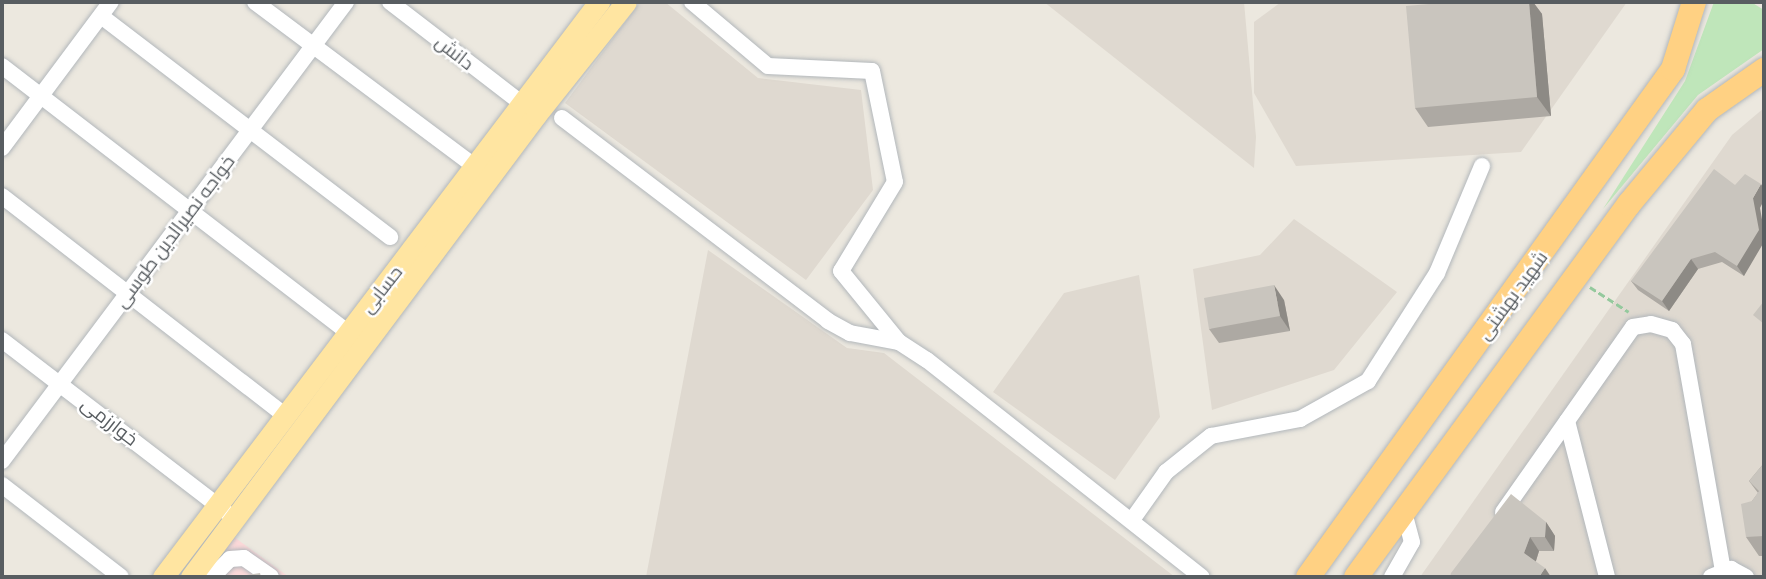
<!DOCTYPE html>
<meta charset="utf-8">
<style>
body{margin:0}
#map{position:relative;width:1766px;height:579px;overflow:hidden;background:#ece8df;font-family:"Titillium Web",Cairo,sans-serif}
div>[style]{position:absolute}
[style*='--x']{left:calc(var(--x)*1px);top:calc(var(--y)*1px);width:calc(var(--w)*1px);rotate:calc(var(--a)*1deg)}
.education>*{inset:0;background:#dfd9d0}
.medical>*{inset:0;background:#fcd9d9}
.green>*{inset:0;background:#bfe6ba}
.path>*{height:2.5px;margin-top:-1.25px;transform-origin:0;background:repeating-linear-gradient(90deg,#94c99d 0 7px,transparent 0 10.5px)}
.roads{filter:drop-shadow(0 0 2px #b2b7bb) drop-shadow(0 0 2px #b2b7bb)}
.minor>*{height:16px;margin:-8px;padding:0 8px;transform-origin:8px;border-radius:8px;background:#fff}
.major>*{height:21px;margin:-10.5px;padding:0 10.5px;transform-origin:10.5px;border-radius:10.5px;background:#ffe5a1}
.highway>*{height:24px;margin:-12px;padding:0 12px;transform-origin:12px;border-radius:12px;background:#ffd183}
.wall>*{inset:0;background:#ada9a3}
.shaded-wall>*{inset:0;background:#8d8a85}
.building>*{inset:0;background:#c9c5be}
span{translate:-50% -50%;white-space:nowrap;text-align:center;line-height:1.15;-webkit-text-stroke:5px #fff;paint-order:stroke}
.street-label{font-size:19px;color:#585d61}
.frame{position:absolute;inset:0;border:4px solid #585d61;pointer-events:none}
</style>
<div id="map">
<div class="education">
<div style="clip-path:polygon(640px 2px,665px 2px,758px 78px,861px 90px,873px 190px,806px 280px,565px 103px)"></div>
<div style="clip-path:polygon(1044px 2px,1244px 2px,1256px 137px,1254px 168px)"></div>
<div style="clip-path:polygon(1281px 2px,1627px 2px,1521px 152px,1296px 166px,1254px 93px,1254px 22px)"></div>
<div style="clip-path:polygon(1764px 108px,1764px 577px,1420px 577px,1732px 135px)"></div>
<div style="clip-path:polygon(1294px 219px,1397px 292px,1334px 370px,1212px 410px,1193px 269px,1260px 255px)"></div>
<div style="clip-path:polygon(708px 250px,847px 348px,884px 353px,1175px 577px,646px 577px)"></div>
<div style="clip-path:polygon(1139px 275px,1160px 417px,1115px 480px,993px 392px,1064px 293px)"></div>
</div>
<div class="medical">
<div style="clip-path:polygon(234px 537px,289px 577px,204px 577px)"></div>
</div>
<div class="green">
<div style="clip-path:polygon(1714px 2px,1751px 2px,1764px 10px,1764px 49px,1698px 95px,1603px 209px,1685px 81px)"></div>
</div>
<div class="path">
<div style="--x:1590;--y:287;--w:46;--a:32.7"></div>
</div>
<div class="roads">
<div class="minor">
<div style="--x:255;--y:2;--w:274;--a:36.8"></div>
<div style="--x:390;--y:2;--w:175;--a:37.6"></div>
<div style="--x:692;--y:2;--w:99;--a:40.1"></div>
<div style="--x:768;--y:66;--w:104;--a:2.8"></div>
<div style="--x:872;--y:71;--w:113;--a:78.3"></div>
<div style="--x:895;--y:182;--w:104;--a:121.2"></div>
<div style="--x:841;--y:271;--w:92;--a:50.8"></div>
<div style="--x:101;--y:16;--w:364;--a:37.4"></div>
<div style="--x:2;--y:66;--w:436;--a:37.6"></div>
<div style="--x:562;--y:118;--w:335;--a:37.3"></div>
<div style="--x:828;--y:321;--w:25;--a:29"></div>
<div style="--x:850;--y:333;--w:50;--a:10.4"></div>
<div style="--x:899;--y:342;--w:33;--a:33"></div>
<div style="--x:927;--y:360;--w:350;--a:38.3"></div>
<div style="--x:2;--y:148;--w:182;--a:-53.3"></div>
<div style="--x:2;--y:196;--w:356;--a:37.8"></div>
<div style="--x:2;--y:340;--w:281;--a:37.5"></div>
<div style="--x:1567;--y:421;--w:161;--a:75.6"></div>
<div style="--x:2;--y:461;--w:574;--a:-53.15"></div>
<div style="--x:2;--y:485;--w:150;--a:37.7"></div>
<div style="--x:1503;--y:512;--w:226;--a:-54.9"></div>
<div style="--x:1633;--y:327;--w:18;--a:-9"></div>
<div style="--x:1651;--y:324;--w:22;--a:16"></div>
<div style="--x:1672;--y:330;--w:18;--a:52"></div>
<div style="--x:1683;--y:344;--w:230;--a:80"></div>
<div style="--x:1132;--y:520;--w:59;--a:-54.7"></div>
<div style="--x:1166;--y:472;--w:58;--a:-38.7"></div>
<div style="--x:1211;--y:436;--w:91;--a:-10.8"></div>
<div style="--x:1300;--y:419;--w:78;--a:-29.2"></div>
<div style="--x:1368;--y:381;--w:128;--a:-57.4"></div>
<div style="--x:1437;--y:273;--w:116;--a:-67.2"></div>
<div style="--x:212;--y:577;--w:25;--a:-45"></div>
<div style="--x:230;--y:559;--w:14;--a:-4"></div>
<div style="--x:244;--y:558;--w:33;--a:35"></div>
<div style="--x:1392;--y:577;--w:40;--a:-60.3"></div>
<div style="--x:1412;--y:542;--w:31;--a:-105"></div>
<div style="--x:1711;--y:577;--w:22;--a:-22"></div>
<div style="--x:1731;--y:569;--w:17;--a:28"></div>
</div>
<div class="major">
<div style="--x:163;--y:577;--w:722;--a:-52.83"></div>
<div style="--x:191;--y:577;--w:577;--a:-53.25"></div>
<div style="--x:536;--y:115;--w:144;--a:-51.5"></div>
</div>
<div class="highway">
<div style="--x:1308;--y:577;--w:626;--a:-54.3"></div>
<div style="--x:1673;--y:69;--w:70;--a:-72.6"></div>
<div style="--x:1356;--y:577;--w:462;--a:-53.8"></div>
<div style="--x:1629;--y:204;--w:122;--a:-50.3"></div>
<div style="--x:1707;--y:110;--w:70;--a:-35.1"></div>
</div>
</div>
<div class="wall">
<div style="clip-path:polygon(1452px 2px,1533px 2px,1542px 14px,1551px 116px,1428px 127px,1415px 108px)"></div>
<div style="clip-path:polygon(1760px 208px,1744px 276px,1722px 262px,1698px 269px,1669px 311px,1638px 290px,1631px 281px)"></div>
<div style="clip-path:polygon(1284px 300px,1290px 331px,1219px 343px,1209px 329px)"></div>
<div style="clip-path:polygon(1764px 463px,1764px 556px,1759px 556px,1746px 537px,1752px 501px,1758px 493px,1749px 481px)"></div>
<div style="clip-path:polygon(1546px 522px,1555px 536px,1554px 551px,1539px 551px,1536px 561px,1450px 577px)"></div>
</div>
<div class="shaded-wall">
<div style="clip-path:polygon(1529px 2px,1533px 2px,1542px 14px,1551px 116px,1537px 97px)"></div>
<div style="clip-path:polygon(1761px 184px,1764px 189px,1764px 200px,1760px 208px,1764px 231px,1764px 242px,1744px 276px,1737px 266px,1753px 198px)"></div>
<div style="clip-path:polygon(1691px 259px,1698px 269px,1669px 311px,1662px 301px)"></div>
<div style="clip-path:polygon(1274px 285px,1284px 300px,1290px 331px,1280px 316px)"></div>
<div style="clip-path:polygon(1546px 522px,1555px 536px,1554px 551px,1545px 537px)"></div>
<div style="clip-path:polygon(1530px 537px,1539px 551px,1534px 567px,1524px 553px)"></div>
<div style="clip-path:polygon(1545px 568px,1551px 577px,1539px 577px)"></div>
</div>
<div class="building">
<div style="clip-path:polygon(1452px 2px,1529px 2px,1537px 97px,1415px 108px,1406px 6px)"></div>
<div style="clip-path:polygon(1714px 169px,1735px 185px,1745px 174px,1761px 184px,1753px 198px,1759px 230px,1737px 266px,1715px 252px,1691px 259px,1662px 301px,1631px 281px)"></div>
<div style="clip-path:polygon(1274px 285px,1280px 316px,1209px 329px,1204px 298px)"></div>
<div style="clip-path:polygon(1764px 301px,1764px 324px,1753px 315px)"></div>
<div style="clip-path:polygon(1764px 463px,1764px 536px,1746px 537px,1741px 504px,1752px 501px,1759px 491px,1749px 481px)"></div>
<div style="clip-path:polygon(1511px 494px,1546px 522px,1545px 537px,1530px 537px,1524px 553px,1545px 568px,1539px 577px,1450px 577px,1451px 573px)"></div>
<div style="clip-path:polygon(260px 573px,261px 577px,234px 577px)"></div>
</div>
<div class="street-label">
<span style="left:455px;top:52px;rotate:38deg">دانش</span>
<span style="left:174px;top:231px;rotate:-53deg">خواجه نصیرالدین طوسی</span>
<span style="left:381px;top:289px;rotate:-52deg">حسابی</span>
<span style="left:1512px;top:295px;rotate:-54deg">شهید بهشتی</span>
<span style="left:110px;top:421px;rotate:38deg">خوارزمی</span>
</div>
<div class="frame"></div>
</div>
